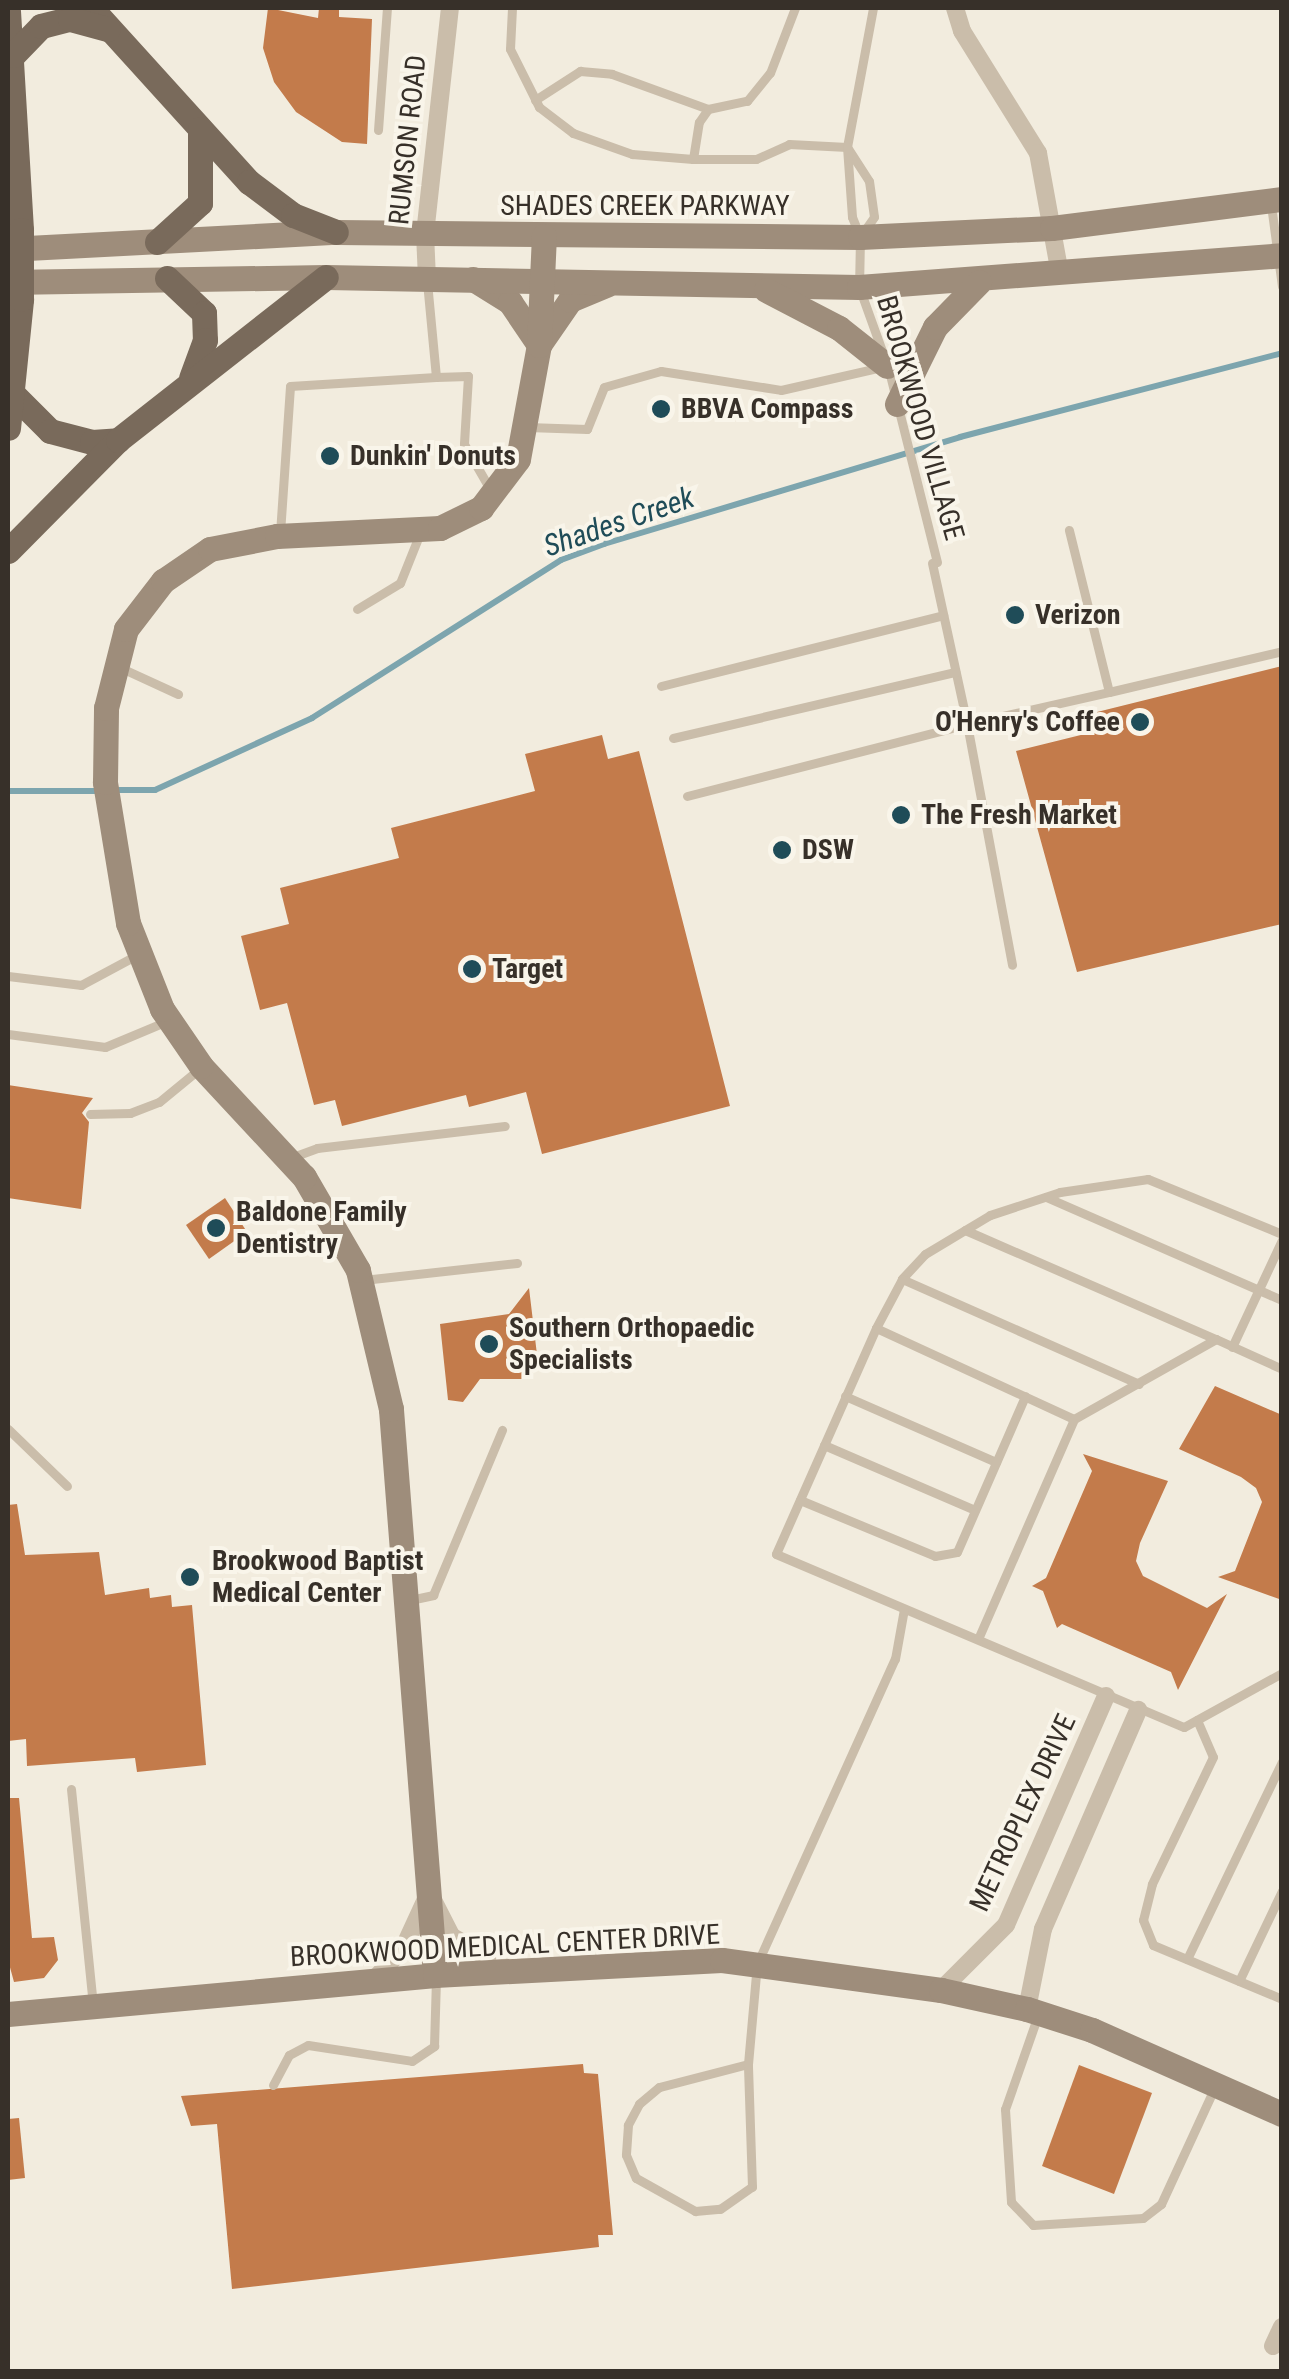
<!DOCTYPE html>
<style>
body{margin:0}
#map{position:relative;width:1289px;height:2379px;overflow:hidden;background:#f2ecde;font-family:"Roboto Condensed",sans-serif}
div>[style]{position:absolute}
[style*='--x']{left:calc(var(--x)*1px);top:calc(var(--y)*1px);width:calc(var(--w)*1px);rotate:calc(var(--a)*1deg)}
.stream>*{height:6px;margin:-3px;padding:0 3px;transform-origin:3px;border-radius:3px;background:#7da5ae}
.building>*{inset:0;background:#c37b4b}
.lane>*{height:9px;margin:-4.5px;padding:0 4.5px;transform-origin:4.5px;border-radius:4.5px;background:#cabdaa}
.street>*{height:18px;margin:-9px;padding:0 9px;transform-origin:9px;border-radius:9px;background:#cabdaa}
.secondary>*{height:25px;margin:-12.5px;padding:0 12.5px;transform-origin:12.5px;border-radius:12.5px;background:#9e8d7b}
.primary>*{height:25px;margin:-12.5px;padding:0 12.5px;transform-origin:12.5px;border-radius:12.5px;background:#796a5b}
.primary-bridge>*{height:25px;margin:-12.5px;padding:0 12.5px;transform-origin:12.5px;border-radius:12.5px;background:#796a5b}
.dots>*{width:28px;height:28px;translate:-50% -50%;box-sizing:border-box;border:5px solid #f9f5ea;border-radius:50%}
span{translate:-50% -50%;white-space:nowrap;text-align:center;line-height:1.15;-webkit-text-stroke:8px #f9f5ea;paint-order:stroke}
.street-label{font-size:28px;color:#373029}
.poi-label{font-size:28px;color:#373029;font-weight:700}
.left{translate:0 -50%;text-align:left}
.right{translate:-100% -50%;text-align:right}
.water-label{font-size:30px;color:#1f4c58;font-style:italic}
.frame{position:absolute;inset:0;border:10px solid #373029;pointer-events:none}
</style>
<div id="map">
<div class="stream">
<div style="--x:114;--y:790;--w:41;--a:0"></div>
<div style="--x:155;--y:790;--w:173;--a:-24.6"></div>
<div style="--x:312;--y:718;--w:295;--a:-32.4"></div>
<div style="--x:561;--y:560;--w:46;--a:-20.4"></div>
<div style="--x:604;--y:544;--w:372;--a:-16.7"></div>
<div style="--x:960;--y:437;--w:333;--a:-14.6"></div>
<div style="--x:8;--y:791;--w:93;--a:0"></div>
</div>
<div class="building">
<div style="clip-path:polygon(268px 8px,318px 18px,319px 8px,339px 8px,339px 17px,372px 19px,367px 144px,342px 142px,296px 112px,274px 82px,263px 48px)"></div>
<div style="clip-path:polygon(1282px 666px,1282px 924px,1077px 972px,1016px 751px,1093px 732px,1093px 713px)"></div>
<div style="clip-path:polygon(602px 735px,608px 759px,639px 751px,730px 1106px,542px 1154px,526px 1092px,469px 1107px,466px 1095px,342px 1126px,335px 1100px,314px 1105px,287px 1003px,260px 1010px,241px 936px,289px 924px,280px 888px,399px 858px,391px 828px,535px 791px,525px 754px)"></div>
<div style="clip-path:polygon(8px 1085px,93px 1098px,82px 1113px,89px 1122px,81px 1209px,8px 1198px)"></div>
<div style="clip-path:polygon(225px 1198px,247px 1232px,209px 1259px,186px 1225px)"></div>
<div style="clip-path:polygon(529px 1288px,538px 1363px,529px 1379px,480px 1379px,463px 1402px,448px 1400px,440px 1324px,509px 1314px)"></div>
<div style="clip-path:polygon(1215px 1386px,1282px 1415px,1282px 1600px,1218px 1577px,1235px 1571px,1262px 1502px,1256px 1488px,1241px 1477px,1179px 1449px)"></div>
<div style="clip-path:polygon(1083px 1454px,1168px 1481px,1140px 1543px,1136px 1561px,1143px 1576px,1207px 1608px,1227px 1594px,1178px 1690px,1171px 1672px,1062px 1624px,1057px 1628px,1043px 1591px,1032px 1586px,1046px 1578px,1092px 1471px)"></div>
<div style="clip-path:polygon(17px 1504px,25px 1555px,99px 1552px,105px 1595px,149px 1588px,150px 1598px,171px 1595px,172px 1607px,192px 1605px,206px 1765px,137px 1772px,135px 1758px,27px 1766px,26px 1739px,8px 1741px,8px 1505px)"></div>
<div style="clip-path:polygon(8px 1798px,19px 1798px,32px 1938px,54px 1937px,58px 1960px,44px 1978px,14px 1982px,8px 1960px)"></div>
<div style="clip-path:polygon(583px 2064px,584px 2073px,598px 2074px,613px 2235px,598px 2235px,599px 2247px,232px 2289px,217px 2124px,191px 2126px,181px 2096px)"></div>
<div style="clip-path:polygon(1079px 2065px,1152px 2093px,1114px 2194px,1042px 2166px)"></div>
<div style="clip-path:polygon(19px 2118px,25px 2178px,8px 2180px,8px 2119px)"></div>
</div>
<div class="lane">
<div style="--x:512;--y:8;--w:41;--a:92.8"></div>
<div style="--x:510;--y:49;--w:65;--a:63.4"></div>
<div style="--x:539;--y:107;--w:43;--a:37.4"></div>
<div style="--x:573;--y:133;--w:63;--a:19.6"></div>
<div style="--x:632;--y:154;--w:61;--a:4.7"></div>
<div style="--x:693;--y:159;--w:63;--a:0"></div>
<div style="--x:756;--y:159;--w:36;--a:-24"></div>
<div style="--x:789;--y:144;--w:58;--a:3"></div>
<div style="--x:847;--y:147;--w:40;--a:57.1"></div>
<div style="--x:869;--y:181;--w:36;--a:82"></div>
<div style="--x:874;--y:217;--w:16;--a:125"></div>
<div style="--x:873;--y:8;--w:141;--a:100.6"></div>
<div style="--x:847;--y:147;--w:70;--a:85.9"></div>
<div style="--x:852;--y:217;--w:22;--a:68"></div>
<div style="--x:860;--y:237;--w:50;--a:91.1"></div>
<div style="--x:859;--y:287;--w:68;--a:70.2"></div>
<div style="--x:535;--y:100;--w:54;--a:-32.8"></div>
<div style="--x:580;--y:71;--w:32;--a:5"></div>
<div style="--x:612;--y:74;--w:102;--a:20"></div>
<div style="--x:378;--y:130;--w:122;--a:-85.8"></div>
<div style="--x:693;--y:159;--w:37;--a:-81"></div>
<div style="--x:699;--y:122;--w:16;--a:-55"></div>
<div style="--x:708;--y:109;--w:40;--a:-12"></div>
<div style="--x:747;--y:101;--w:36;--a:-51"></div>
<div style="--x:770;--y:73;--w:70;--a:-69"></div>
<div style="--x:1271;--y:205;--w:82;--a:82.3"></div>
<div style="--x:889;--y:371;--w:197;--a:75.9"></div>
<div style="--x:436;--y:377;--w:32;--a:-2"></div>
<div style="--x:468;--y:376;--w:68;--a:93.4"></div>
<div style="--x:464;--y:444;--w:54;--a:60.1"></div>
<div style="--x:527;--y:427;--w:60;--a:1.9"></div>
<div style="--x:587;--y:429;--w:45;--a:-68"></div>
<div style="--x:604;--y:387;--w:59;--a:-15.7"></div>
<div style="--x:661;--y:371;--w:121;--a:9"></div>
<div style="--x:781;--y:390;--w:104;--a:-12.8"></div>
<div style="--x:280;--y:533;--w:147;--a:-86.1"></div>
<div style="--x:290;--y:386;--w:146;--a:-3.5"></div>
<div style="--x:436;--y:377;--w:95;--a:-95.4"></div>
<div style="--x:932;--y:563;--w:165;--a:77.7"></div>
<div style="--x:967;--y:724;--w:146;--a:-12.7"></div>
<div style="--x:1109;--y:692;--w:167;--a:-103.9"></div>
<div style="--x:357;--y:609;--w:50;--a:-31.2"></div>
<div style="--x:400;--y:583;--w:54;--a:-68.2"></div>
<div style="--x:119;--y:667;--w:65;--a:24.6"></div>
<div style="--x:661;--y:686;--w:291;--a:-14.1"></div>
<div style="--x:1109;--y:692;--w:178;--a:-13.3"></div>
<div style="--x:673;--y:738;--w:290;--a:-13.2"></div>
<div style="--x:687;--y:796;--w:289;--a:-14.4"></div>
<div style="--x:967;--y:724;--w:245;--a:79.4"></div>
<div style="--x:8;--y:976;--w:74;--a:7"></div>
<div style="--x:81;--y:985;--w:64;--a:-28.2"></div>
<div style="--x:8;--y:1034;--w:98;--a:7.6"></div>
<div style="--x:105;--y:1047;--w:67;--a:-22.8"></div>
<div style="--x:90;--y:1114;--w:40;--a:-1.4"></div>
<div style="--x:130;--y:1113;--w:31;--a:-21"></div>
<div style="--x:159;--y:1102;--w:50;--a:-39.4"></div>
<div style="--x:290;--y:1158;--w:29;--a:-20"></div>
<div style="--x:317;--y:1148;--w:189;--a:-6.7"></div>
<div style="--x:1046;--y:1197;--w:257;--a:23.6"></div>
<div style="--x:965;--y:1230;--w:274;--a:23.5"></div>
<div style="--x:1282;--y:1234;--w:145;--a:-157.7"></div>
<div style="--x:1148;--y:1179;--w:89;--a:171.6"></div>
<div style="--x:1060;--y:1192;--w:74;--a:161.8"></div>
<div style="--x:990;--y:1215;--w:76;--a:149"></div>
<div style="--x:925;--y:1254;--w:34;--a:133"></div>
<div style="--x:902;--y:1279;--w:55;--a:118"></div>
<div style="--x:876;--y:1328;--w:247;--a:113.9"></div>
<div style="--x:776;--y:1554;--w:443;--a:23"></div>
<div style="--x:1184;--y:1727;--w:112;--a:-28.9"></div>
<div style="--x:902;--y:1279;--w:259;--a:23.9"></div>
<div style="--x:363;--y:1280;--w:155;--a:-6.3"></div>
<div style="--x:876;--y:1328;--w:218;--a:24.7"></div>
<div style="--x:1232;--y:1347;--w:118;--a:-65"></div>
<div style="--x:845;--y:1396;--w:165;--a:23.6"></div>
<div style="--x:8;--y:1429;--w:82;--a:44"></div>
<div style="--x:824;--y:1445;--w:164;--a:23.3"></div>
<div style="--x:800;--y:1500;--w:146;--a:22.5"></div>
<div style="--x:935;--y:1556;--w:22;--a:-10"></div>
<div style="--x:957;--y:1552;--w:170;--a:-66.4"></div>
<div style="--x:410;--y:1600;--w:24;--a:-12"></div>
<div style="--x:433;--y:1595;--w:179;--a:-67.3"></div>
<div style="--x:978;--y:1639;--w:240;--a:-66.4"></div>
<div style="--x:1074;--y:1419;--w:163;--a:-29.4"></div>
<div style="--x:1216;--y:1339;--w:72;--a:24.4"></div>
<div style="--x:1197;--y:1720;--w:40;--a:66.6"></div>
<div style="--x:1213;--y:1757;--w:141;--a:115.7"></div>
<div style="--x:1152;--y:1884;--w:37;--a:104"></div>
<div style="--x:1143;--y:1920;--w:27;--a:68"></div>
<div style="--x:1153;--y:1945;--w:140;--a:22.7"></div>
<div style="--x:71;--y:1789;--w:216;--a:84.2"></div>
<div style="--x:1187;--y:1959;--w:219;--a:-64.3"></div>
<div style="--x:1239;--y:1981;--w:100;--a:-64.5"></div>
<div style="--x:1038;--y:2015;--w:100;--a:109.3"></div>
<div style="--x:1005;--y:2109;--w:93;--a:86.3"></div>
<div style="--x:1011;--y:2202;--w:32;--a:46"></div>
<div style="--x:1033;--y:2225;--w:110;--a:-3.6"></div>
<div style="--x:1143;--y:2218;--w:23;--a:-38"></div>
<div style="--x:1161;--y:2204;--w:127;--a:-65.3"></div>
<div style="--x:748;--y:2064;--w:92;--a:165.5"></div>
<div style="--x:659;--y:2087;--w:26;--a:140"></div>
<div style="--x:639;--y:2104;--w:24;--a:118"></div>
<div style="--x:628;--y:2125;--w:30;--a:94"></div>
<div style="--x:626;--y:2155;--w:25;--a:67"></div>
<div style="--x:636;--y:2178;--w:68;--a:29.2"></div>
<div style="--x:695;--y:2211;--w:25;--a:-5"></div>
<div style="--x:720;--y:2209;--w:39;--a:-35"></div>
<div style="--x:752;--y:2187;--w:123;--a:-91.9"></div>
<div style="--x:748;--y:2064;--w:100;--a:-84.9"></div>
<div style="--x:757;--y:1964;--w:335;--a:-65.7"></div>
<div style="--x:895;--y:1659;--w:51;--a:-79.8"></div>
<div style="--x:273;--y:2085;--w:34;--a:-62"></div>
<div style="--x:289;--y:2055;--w:21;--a:-28"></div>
<div style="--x:308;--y:2045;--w:105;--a:8.7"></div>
<div style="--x:412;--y:2061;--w:27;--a:-34"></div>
<div style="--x:434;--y:2046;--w:68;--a:-88.3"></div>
</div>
<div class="street">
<div style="--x:955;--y:8;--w:24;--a:73"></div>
<div style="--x:962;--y:31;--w:144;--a:58.1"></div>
<div style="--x:1038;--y:153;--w:123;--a:79.7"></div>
<div style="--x:427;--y:279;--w:45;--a:-92.5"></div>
<div style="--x:425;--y:234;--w:227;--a:-83.7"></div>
<div style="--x:434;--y:1902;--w:38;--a:63"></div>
<div style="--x:451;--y:1936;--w:71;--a:30.5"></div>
<div style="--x:373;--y:1981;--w:46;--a:-47.6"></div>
<div style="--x:404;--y:1947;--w:55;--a:-65.3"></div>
<div style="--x:941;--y:1990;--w:92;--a:-45"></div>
<div style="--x:1006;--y:1925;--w:250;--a:-66.4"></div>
<div style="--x:1027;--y:2009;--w:82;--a:-78.7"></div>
<div style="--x:1043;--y:1929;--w:239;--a:-66.5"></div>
<div style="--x:1273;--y:2346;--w:21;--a:-65"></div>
</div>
<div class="secondary">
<div style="--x:8;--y:249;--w:328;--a:-3"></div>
<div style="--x:336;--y:232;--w:524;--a:0.55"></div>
<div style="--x:860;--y:237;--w:192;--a:-2.7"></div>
<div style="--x:1052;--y:228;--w:232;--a:-7.2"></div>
<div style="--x:473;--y:279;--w:44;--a:31.9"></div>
<div style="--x:510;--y:302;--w:52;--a:56"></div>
<div style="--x:539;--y:345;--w:55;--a:-55.4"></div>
<div style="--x:570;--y:300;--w:41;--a:-22.8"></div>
<div style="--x:8;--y:282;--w:318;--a:-0.9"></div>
<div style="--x:326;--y:277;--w:533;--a:1.07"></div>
<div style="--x:859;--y:287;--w:424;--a:-4.3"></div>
<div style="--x:766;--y:290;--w:82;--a:27.5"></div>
<div style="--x:839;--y:328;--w:61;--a:38.4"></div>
<div style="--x:897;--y:404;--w:86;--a:-63.7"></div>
<div style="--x:935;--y:327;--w:63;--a:-45.6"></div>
<div style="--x:435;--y:1975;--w:568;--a:-94.45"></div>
<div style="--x:391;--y:1409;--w:143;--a:-103.4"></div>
<div style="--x:358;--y:1270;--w:108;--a:-120.1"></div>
<div style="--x:304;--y:1177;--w:151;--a:-132.9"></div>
<div style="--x:201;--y:1066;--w:69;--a:-124.4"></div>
<div style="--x:162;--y:1009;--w:92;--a:-111.6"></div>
<div style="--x:128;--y:923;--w:143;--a:-99.3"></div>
<div style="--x:105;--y:782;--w:74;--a:-89.2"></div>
<div style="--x:106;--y:708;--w:81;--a:-75.8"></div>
<div style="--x:126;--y:629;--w:61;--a:-52.4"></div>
<div style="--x:163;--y:581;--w:57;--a:-34.2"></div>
<div style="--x:210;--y:549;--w:68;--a:-11"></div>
<div style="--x:277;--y:536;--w:163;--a:-2.8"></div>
<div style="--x:440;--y:528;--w:46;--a:-26"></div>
<div style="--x:481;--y:508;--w:61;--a:-52.9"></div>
<div style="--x:518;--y:459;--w:116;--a:-79.6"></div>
<div style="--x:539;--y:345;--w:109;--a:-87.4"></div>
<div style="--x:8;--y:2014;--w:429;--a:-5.2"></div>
<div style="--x:435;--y:1975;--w:287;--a:-3"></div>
<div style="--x:722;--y:1960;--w:221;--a:7.8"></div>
<div style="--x:941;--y:1990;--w:88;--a:12.5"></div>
<div style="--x:1027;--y:2009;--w:68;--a:17.9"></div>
<div style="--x:1092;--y:2030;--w:208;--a:23.9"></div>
</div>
<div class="primary">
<div style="--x:91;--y:8;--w:235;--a:47.8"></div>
<div style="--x:249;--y:182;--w:55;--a:36.9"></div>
<div style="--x:293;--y:215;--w:46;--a:21.6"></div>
<div style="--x:8;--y:11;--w:219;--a:86.6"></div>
<div style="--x:13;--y:55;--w:40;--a:-46"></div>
<div style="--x:41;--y:26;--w:30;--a:-14"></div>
<div style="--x:70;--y:19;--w:39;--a:15"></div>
<div style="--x:157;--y:242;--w:58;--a:-42.2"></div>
<div style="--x:200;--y:203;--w:74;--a:-90"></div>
<div style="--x:167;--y:278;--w:51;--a:43.4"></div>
<div style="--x:204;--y:313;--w:27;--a:88"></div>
<div style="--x:205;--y:340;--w:40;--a:110.2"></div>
<div style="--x:13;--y:394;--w:52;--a:45"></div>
<div style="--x:50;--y:431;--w:43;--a:14.7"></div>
<div style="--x:92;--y:442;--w:26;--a:-4"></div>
<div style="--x:8;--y:428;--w:130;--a:-84.2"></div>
<div style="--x:8;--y:551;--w:156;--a:-45.3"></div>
<div style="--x:118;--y:440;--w:264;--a:-38.1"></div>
</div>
<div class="primary-bridge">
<div style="--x:21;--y:299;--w:69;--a:-90"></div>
</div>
<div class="dots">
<div style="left:661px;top:409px;background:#1f4c58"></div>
<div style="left:330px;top:456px;background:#1f4c58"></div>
<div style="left:1015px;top:615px;background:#1f4c58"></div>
<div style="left:1140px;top:722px;background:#1f4c58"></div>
<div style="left:901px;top:815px;background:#1f4c58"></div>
<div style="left:782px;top:850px;background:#1f4c58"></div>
<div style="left:472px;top:969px;background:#1f4c58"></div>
<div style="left:216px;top:1228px;background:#1f4c58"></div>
<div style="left:489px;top:1344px;background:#1f4c58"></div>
<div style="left:190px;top:1577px;background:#1f4c58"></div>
</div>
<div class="street-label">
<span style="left:408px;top:140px;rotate:-84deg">RUMSON ROAD</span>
<span style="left:645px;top:206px">SHADES CREEK PARKWAY</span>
<span style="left:920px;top:418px;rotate:74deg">BROOKWOOD VILLAGE</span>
<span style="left:1023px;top:1813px;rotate:-65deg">METROPLEX DRIVE</span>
<span style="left:505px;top:1946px;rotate:-3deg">BROOKWOOD MEDICAL CENTER DRIVE</span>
</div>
<div class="poi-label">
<span class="left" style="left:681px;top:409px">BBVA Compass</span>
<span class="left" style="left:350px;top:456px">Dunkin' Donuts</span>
<span class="left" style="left:1035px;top:615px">Verizon</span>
<span class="right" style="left:1120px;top:722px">O'Henry's Coffee</span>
<span class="left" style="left:921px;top:815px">The Fresh Market</span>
<span class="left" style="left:802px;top:850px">DSW</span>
<span class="left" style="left:492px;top:969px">Target</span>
<span class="left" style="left:236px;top:1228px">Baldone Family<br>Dentistry</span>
<span class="left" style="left:509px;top:1344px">Southern Orthopaedic<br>Specialists</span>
<span class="left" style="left:212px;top:1577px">Brookwood Baptist<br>Medical Center</span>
</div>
<div class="water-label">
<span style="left:619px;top:522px;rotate:-19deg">Shades Creek</span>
</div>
<div class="frame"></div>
</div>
